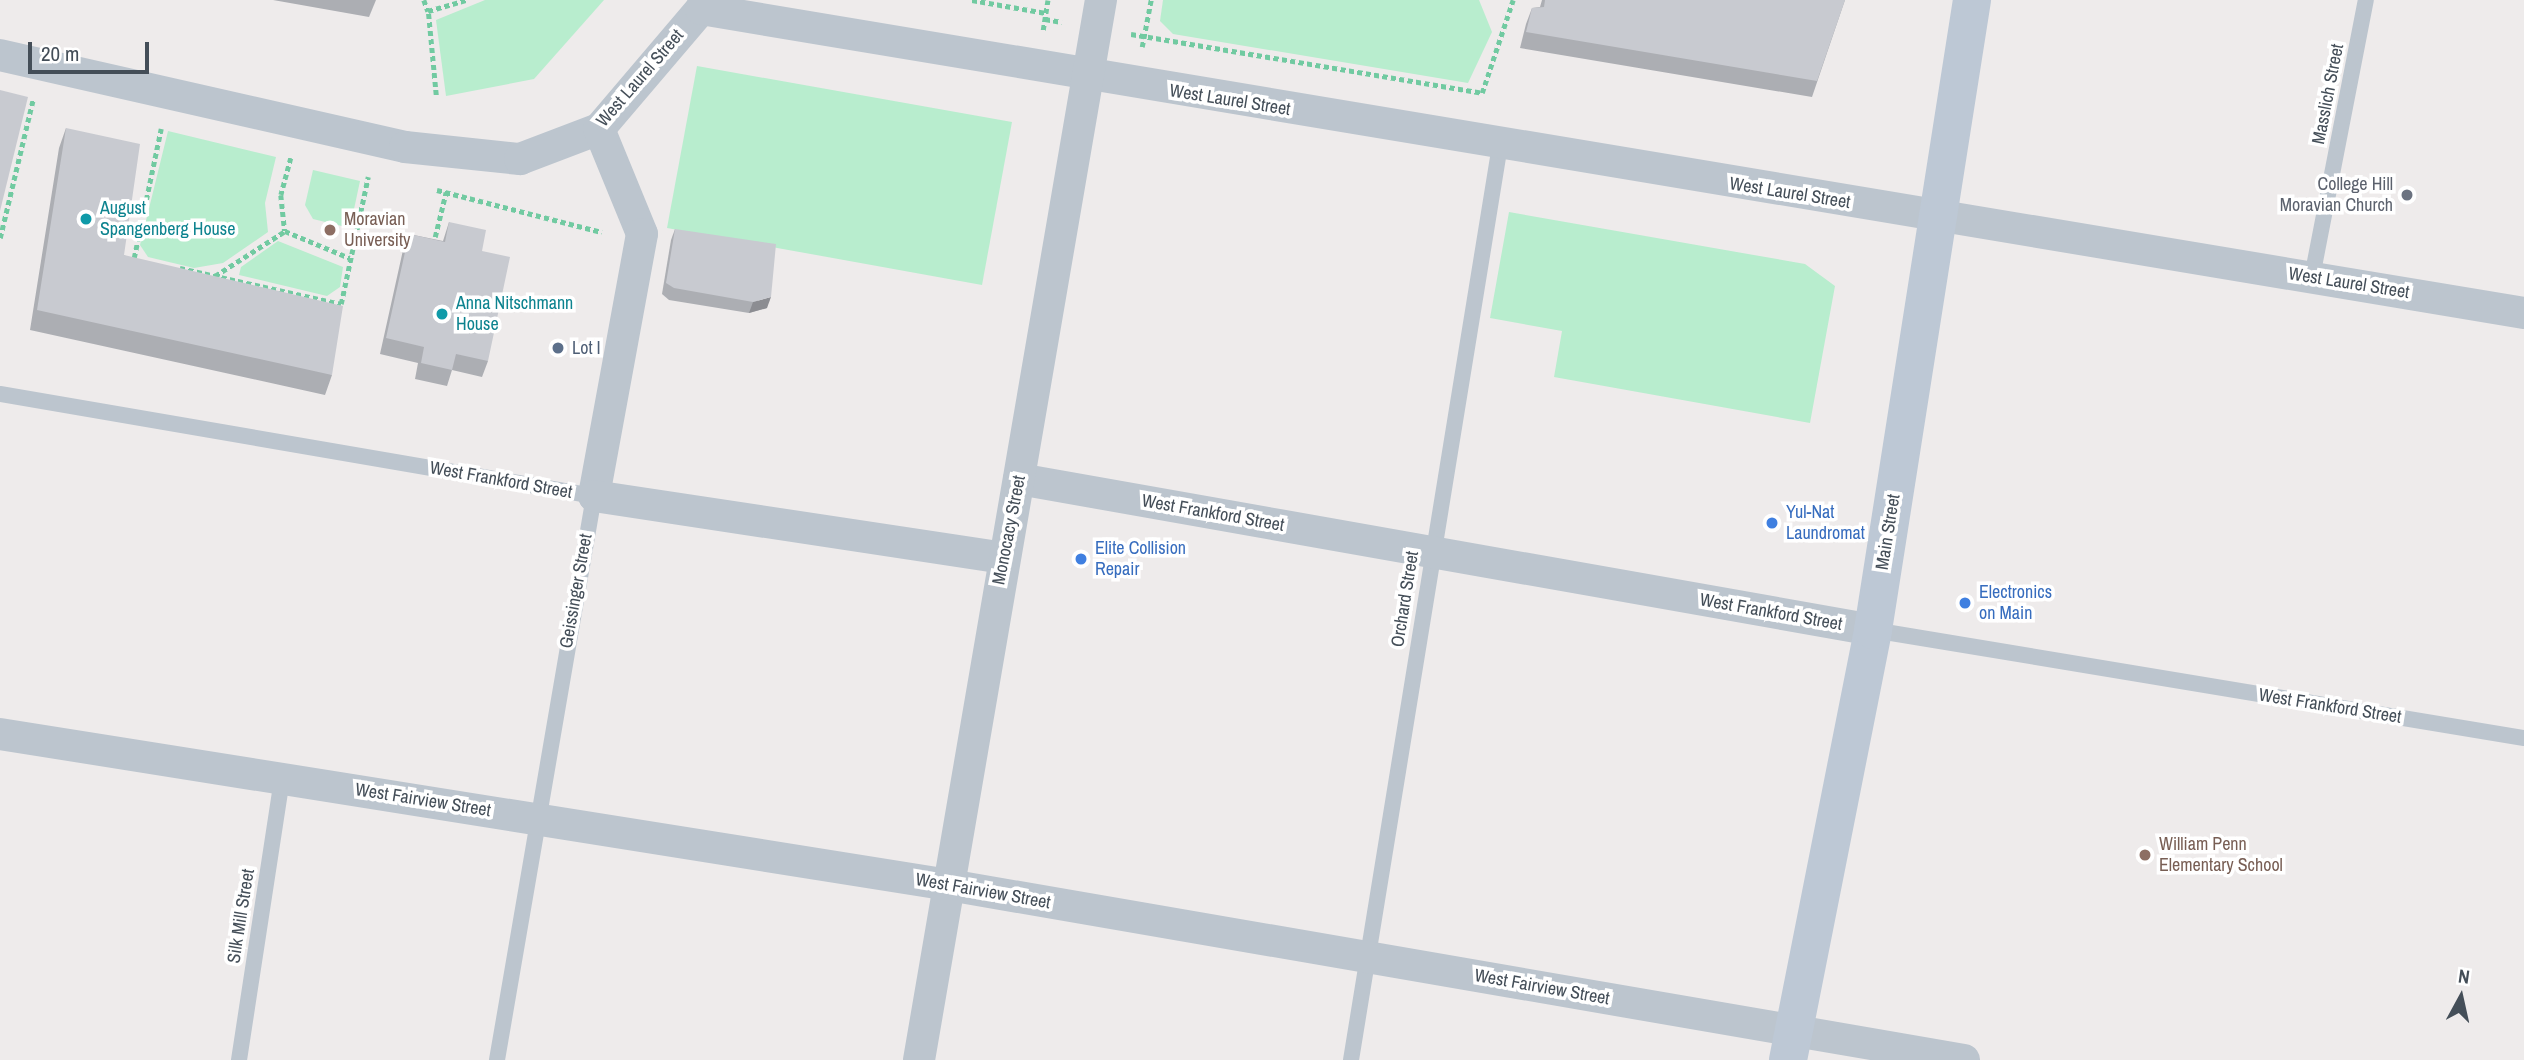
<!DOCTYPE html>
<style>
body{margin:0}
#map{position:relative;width:2524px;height:1060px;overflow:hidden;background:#eeebeb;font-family:"Archivo Narrow",sans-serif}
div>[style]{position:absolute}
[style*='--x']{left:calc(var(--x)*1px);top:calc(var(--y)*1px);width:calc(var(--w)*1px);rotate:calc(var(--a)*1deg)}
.green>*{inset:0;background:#b8edce}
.path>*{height:4.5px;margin-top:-2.25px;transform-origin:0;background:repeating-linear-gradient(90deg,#71caa1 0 5px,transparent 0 8.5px)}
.lane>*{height:16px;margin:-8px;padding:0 8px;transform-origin:8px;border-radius:8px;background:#bcc5ce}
.street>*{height:32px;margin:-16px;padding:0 16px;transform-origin:16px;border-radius:16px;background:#bcc5ce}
.secondary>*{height:38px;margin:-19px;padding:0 19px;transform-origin:19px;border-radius:19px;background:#bdc8d5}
.wall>*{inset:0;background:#acaeb3}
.shaded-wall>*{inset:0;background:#8c8d92}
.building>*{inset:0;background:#c8cad0}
.dots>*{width:19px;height:19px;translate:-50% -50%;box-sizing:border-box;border:4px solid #fff;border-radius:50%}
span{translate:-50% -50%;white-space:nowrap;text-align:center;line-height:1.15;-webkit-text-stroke:7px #fff;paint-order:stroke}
.street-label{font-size:18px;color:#444e58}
.worship-label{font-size:18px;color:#5b616d}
.right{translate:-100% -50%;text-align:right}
.culture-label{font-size:18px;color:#0d838f}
.left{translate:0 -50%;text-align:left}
.education-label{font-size:18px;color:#785e54}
.service-label{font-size:18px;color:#4e5e75}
.shop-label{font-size:18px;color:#366cbe}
.north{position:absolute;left:2426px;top:962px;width:70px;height:70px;-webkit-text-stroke:5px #fff;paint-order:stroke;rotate:8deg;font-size:19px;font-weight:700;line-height:28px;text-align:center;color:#444e58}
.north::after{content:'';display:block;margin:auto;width:24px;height:32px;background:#444e58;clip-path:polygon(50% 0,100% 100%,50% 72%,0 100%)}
.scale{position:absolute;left:28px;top:42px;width:121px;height:32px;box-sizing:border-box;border:4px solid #444e58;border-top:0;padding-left:9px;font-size:21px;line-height:24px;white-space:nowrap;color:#444e58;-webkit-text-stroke:5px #fff;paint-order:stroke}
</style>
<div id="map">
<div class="green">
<div style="clip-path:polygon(485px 0,604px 0,534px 79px,446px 96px,436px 20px)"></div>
<div style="clip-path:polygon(1163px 0,1479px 0,1492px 32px,1468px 83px,1173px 34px,1160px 21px)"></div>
<div style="clip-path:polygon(697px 66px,1012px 122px,982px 285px,667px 228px)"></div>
<div style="clip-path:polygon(168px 131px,276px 157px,265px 203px,268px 232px,223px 263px,194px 268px,148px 257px,140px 245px)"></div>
<div style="clip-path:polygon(313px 170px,360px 181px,350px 228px,313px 219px,305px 205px)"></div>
<div style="clip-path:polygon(1509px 212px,1805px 264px,1835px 286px,1810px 423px,1554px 377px,1562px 331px,1490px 318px)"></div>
<div style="clip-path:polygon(278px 241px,343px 267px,340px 287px,327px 296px,239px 275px,241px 267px)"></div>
</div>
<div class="path">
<div style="--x:424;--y:0;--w:12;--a:70"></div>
<div style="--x:972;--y:0;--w:75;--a:10"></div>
<div style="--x:1045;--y:19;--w:17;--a:10"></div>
<div style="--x:1043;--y:30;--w:30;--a:-81"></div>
<div style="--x:1131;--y:34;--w:356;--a:9.5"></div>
<div style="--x:1482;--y:93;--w:98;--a:-71.6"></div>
<div style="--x:1142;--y:47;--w:48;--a:-79.2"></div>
<div style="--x:436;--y:95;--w:84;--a:-95.4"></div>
<div style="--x:428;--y:11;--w:40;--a:-16"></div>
<div style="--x:291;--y:158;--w:38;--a:105"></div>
<div style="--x:281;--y:195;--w:36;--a:84"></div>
<div style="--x:285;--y:231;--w:70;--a:22.6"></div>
<div style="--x:437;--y:190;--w:170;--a:14.3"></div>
<div style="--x:435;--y:237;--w:46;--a:-76.3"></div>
<div style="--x:0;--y:238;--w:143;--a:-76.6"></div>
<div style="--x:134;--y:258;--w:132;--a:-78.2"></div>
<div style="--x:180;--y:268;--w:165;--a:12.6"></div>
<div style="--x:341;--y:304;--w:130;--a:-78"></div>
<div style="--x:215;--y:276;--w:83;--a:-32.7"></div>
</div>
<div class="lane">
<div style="--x:2312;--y:277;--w:282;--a:-79"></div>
<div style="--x:0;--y:394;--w:603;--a:9.74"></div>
<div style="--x:594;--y:496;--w:572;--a:99.76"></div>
<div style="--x:1873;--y:630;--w:660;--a:9.42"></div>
<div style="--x:239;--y:1060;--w:284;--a:-81.3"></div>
<div style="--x:1351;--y:1060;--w:927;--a:-80.75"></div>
</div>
<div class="street">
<div style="--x:0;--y:55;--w:415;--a:12.8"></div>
<div style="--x:405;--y:147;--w:116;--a:6"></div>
<div style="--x:520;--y:159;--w:85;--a:-20.8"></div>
<div style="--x:599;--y:129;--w:157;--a:-49.6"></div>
<div style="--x:701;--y:9;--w:1848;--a:9.47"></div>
<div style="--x:599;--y:129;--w:113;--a:67.7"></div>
<div style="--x:642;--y:234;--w:266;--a:100.4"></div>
<div style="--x:594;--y:496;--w:414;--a:8.6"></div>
<div style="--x:1019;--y:479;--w:867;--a:10.03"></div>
<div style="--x:0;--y:734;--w:961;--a:9.04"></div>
<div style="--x:949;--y:885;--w:1030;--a:9.78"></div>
<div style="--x:919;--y:1060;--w:1076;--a:-80.26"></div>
</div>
<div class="secondary">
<div style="--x:1788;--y:1060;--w:438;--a:-78.8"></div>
<div style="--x:1873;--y:630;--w:638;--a:-81.07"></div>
</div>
<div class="wall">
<div style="clip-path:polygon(273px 0,376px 0,369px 17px)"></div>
<div style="clip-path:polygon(1542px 0,1845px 0,1812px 97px,1520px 48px,1526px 24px,1532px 8px,1540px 7px)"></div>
<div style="clip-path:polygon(66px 128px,124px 255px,332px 375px,325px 395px,30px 330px,59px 148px)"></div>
<div style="clip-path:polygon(449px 222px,482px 251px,488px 361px,482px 377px,452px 370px,447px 386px,415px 379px,418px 363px,380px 354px,403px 250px,409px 234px,443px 241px)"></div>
<div style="clip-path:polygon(675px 229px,767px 308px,749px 313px,669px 300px,662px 294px,671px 240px)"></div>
</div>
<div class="shaded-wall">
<div style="clip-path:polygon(771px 297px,767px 308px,749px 313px,753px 302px)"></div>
</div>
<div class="building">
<div style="clip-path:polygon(1545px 0,1845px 0,1817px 81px,1526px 32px,1532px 8px,1544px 7px)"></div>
<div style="clip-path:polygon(0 90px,28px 97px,0 211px)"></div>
<div style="clip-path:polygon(66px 128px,140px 144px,124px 255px,343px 306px,332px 375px,37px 310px)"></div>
<div style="clip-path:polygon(449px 222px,486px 230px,482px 251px,510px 257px,488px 361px,456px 354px,452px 370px,421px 363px,424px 347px,386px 338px,409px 234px,445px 242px)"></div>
<div style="clip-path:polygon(675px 229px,776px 244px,771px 297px,753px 302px,674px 288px,666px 283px)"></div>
</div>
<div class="dots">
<div style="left:2407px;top:195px;background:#6b7280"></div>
<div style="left:86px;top:219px;background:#0f9aa8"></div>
<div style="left:330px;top:230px;background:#8d6e63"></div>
<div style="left:442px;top:314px;background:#0f9aa8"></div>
<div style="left:558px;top:348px;background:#5c6f8a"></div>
<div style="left:1772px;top:523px;background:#3f7fe0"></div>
<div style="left:1081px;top:559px;background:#3f7fe0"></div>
<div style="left:1965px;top:603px;background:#3f7fe0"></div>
<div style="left:2145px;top:855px;background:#8d6e63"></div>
</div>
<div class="street-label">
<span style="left:640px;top:78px;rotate:-49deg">West Laurel Street</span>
<span style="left:2328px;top:94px;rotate:-79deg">Masslich Street</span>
<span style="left:1230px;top:100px;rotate:9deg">West Laurel Street</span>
<span style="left:1790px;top:193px;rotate:9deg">West Laurel Street</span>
<span style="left:2349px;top:283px;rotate:9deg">West Laurel Street</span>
<span style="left:501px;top:480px;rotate:10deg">West Frankford Street</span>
<span style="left:1213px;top:513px;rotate:10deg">West Frankford Street</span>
<span style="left:1009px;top:530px;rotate:-79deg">Monocacy Street</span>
<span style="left:1888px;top:532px;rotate:-81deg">Main Street</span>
<span style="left:576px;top:591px;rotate:-80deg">Geissinger Street</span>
<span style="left:1405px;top:599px;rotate:-81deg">Orchard Street</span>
<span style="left:1771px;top:612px;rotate:10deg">West Frankford Street</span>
<span style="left:2330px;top:706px;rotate:9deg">West Frankford Street</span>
<span style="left:423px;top:800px;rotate:9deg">West Fairview Street</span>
<span style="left:983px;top:891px;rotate:10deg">West Fairview Street</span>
<span style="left:241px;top:916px;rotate:-81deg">Silk Mill Street</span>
<span style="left:1542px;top:987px;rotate:10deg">West Fairview Street</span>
</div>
<div class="worship-label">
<span class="right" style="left:2393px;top:195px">College Hill<br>Moravian Church</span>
</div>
<div class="culture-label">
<span class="left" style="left:100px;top:219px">August<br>Spangenberg House</span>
<span class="left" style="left:456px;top:314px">Anna Nitschmann<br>House</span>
</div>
<div class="education-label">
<span class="left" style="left:344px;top:230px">Moravian<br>University</span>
<span class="left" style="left:2159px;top:855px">William Penn<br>Elementary School</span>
</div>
<div class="service-label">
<span class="left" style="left:572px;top:348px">Lot I</span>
</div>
<div class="shop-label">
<span class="left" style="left:1786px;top:523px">Yul-Nat<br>Laundromat</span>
<span class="left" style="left:1095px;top:559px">Elite Collision<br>Repair</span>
<span class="left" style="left:1979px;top:603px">Electronics<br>on Main</span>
</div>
<div class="north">N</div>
<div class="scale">20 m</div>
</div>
